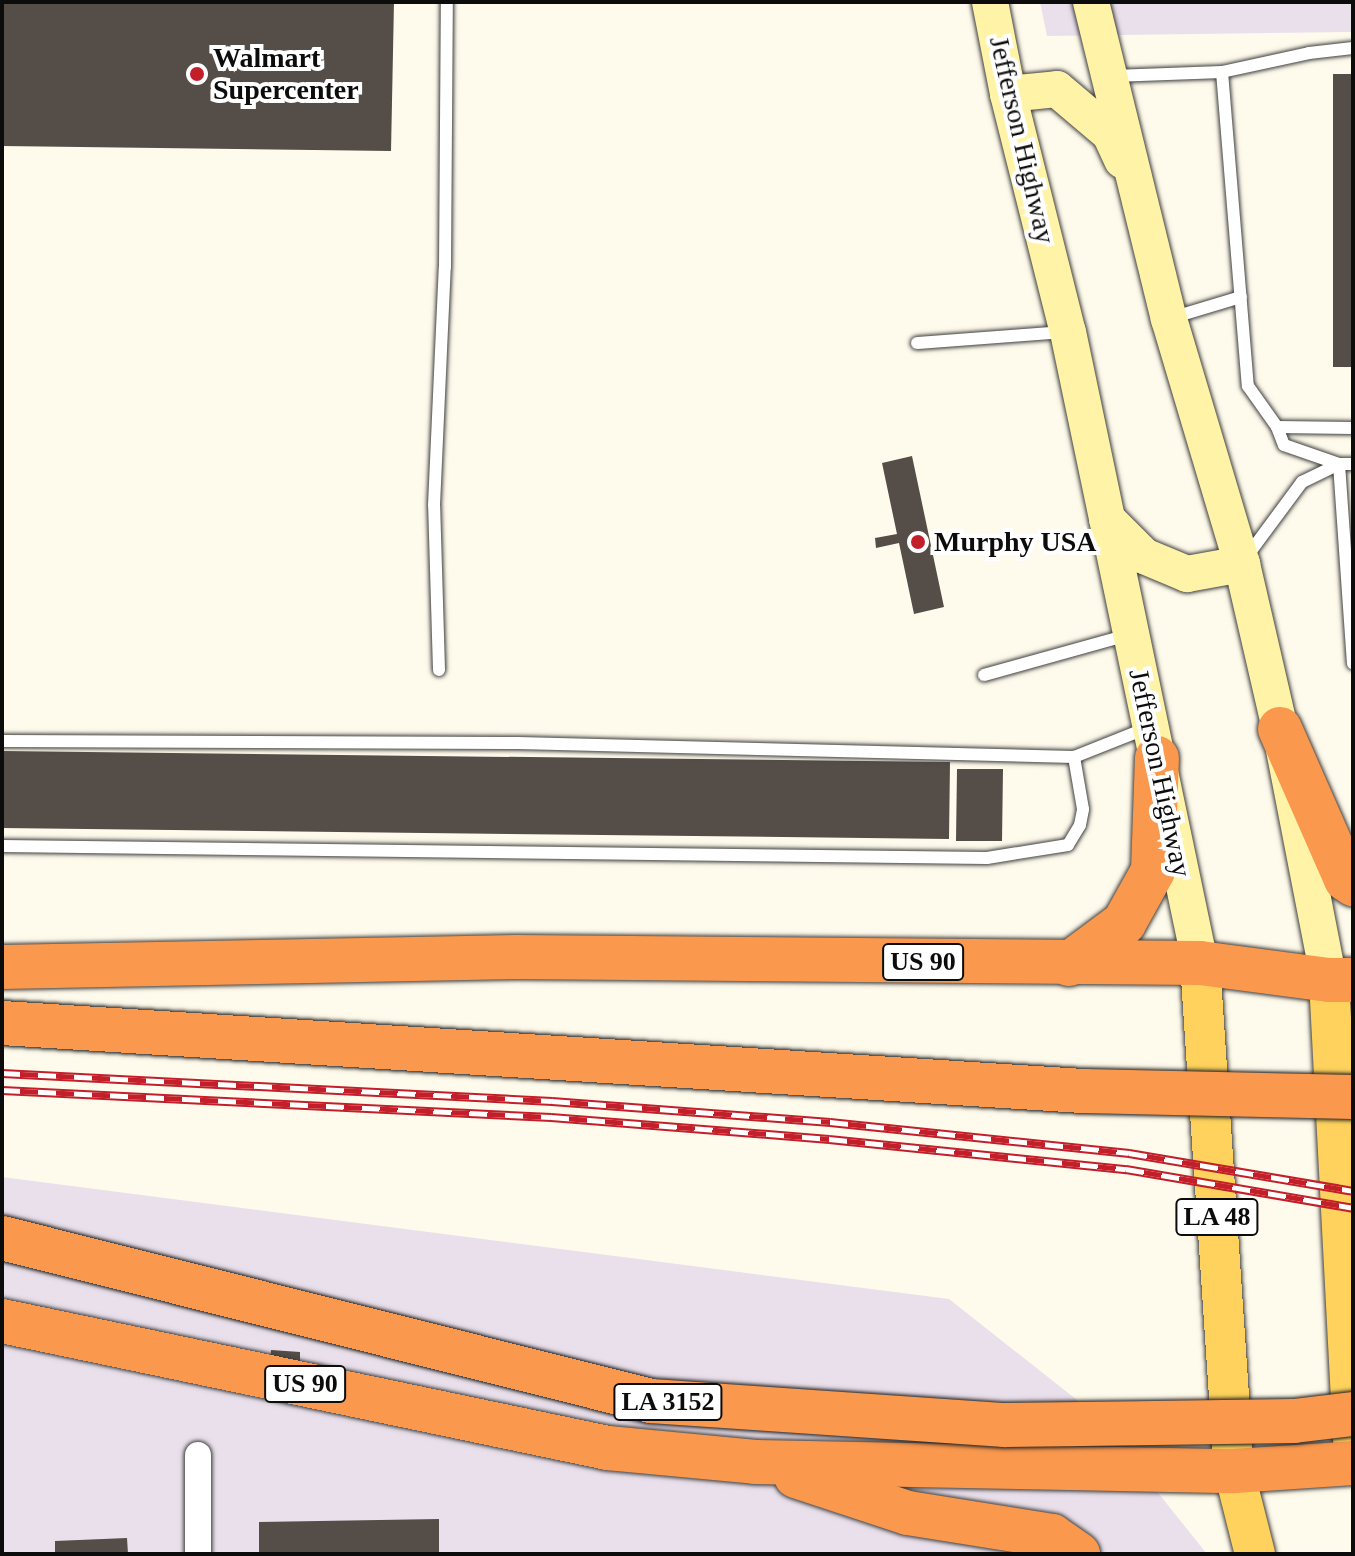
<!DOCTYPE html>
<style>
body{margin:0}
#map{position:relative;width:1355px;height:1556px;overflow:hidden;background:#fffbec;font-family:Georgia,serif}
div>[style]{position:absolute}
[style*='--x']{left:calc(var(--x)*1px);top:calc(var(--y)*1px);width:calc(var(--w)*1px);rotate:calc(var(--a)*1deg)}
.industrial>*{inset:0;background:#eae0ec}
.building>*{inset:0;background:#554d48}
.roads{filter:drop-shadow(0 0 2px #3f3f3f) drop-shadow(0 0 2px #3f3f3f)}
.lane>*{height:12px;margin:-6px;padding:0 6px;transform-origin:6px;border-radius:6px;background:#fff}
.street>*{height:26px;margin:-13px;padding:0 13px;transform-origin:13px;border-radius:13px;background:#fff}
.secondary>*{height:36px;margin:-18px;padding:0 18px;transform-origin:18px;border-radius:18px;background:#fff3a7}
.primary>*{height:40px;margin:-20px;padding:0 20px;transform-origin:20px;border-radius:20px;background:#fed25c}
.highway>*{height:44px;margin:-22px;padding:0 22px;transform-origin:22px;border-radius:22px;background:#fa984e}
.rail>*{height:9px;margin-top:-4.5px;transform-origin:0;background:repeating-linear-gradient(90deg,#fff 0 18px,#c21f2b 0 36px);box-sizing:border-box;border-block:2px solid #c21f2b}
.bridges{filter:drop-shadow(0 0 2px #1d1d1d) drop-shadow(0 0 2px #1d1d1d)}
.highway-bridge>*{height:44px;margin:-22px;padding:0 22px;transform-origin:22px;border-radius:22px;background:#fa984e}
.dots>*{width:22px;height:22px;translate:-50% -50%;box-sizing:border-box;border:4px solid #fff;border-radius:50%}
span{translate:-50% -50%;white-space:nowrap;text-align:center;line-height:1.15;-webkit-text-stroke:8px #fff;paint-order:stroke}
.shield-label span{padding:2px 6px;background:#fff;border:2px solid;border-radius:6px;-webkit-text-stroke-width:0}
.shield-label{font-size:26px;color:#0c0c0c;font-weight:700}
.poi-label{font-size:28px;color:#0c0c0c;font-weight:700}
.left{translate:0 -50%;text-align:left}
.street-label{font-size:28px;color:#0c0c0c}
.frame{position:absolute;inset:0;border:4px solid #0c0c0c;pointer-events:none}
</style>
<div id="map">
<div class="industrial">
<div style="clip-path:polygon(1040px 2px,1353px 2px,1353px 32px,1047px 36px)"></div>
<div style="clip-path:polygon(2px 1177px,949px 1299px,1096px 1415px,1207px 1554px,2px 1554px)"></div>
</div>
<div class="building">
<div style="clip-path:polygon(2px 2px,394px 2px,391px 151px,2px 146px)"></div>
<div style="clip-path:polygon(1333px 74px,1353px 74px,1353px 367px,1333px 367px)"></div>
<div style="clip-path:polygon(912px 456px,944px 607px,914px 614px,899px 543px,876px 548px,875px 538px,897px 534px,882px 463px)"></div>
<div style="clip-path:polygon(2px 751px,950px 762px,949px 839px,2px 828px)"></div>
<div style="clip-path:polygon(957px 769px,1003px 769px,1002px 841px,956px 841px)"></div>
<div style="clip-path:polygon(271px 1350px,300px 1352px,300px 1378px,269px 1377px)"></div>
<div style="clip-path:polygon(439px 1519px,439px 1554px,259px 1554px,259px 1522px)"></div>
<div style="clip-path:polygon(127px 1538px,128px 1554px,55px 1554px,55px 1541px)"></div>
</div>
<div class="roads">
<div class="lane">
<div style="--x:1222;--y:72;--w:315;--a:85.3"></div>
<div style="--x:1248;--y:386;--w:50;--a:54.7"></div>
<div style="--x:1277;--y:427;--w:19;--a:69"></div>
<div style="--x:1284;--y:445;--w:58;--a:19.1"></div>
<div style="--x:1339;--y:464;--w:14;--a:0"></div>
<div style="--x:1113;--y:76;--w:109;--a:-2.1"></div>
<div style="--x:1222;--y:72;--w:89;--a:-12.3"></div>
<div style="--x:1309;--y:53;--w:44;--a:-6.5"></div>
<div style="--x:1171;--y:318;--w:73;--a:-16.7"></div>
<div style="--x:917;--y:343;--w:148;--a:-4.3"></div>
<div style="--x:1277;--y:427;--w:76;--a:0.8"></div>
<div style="--x:1339;--y:464;--w:200;--a:86"></div>
<div style="--x:1245;--y:559;--w:96;--a:-53.5"></div>
<div style="--x:1302;--y:482;--w:41;--a:-25.9"></div>
<div style="--x:439;--y:670;--w:165;--a:-91.7"></div>
<div style="--x:434;--y:505;--w:238;--a:-87.4"></div>
<div style="--x:445;--y:267;--w:265;--a:-89.6"></div>
<div style="--x:984;--y:675;--w:149;--a:-15.5"></div>
<div style="--x:2;--y:741;--w:516;--a:0.22"></div>
<div style="--x:518;--y:743;--w:556;--a:1.44"></div>
<div style="--x:1074;--y:757;--w:79;--a:-21.7"></div>
<div style="--x:2;--y:846;--w:985;--a:0.7"></div>
<div style="--x:987;--y:858;--w:82;--a:-9.1"></div>
<div style="--x:1068;--y:845;--w:23;--a:-59"></div>
<div style="--x:1080;--y:825;--w:16;--a:-79"></div>
<div style="--x:1083;--y:809;--w:53;--a:-99.8"></div>
</div>
<div class="street">
<div style="--x:198;--y:1554;--w:99;--a:-90"></div>
</div>
<div class="secondary">
<div style="--x:990;--y:2;--w:94;--a:78.9"></div>
<div style="--x:1008;--y:94;--w:245;--a:75.9"></div>
<div style="--x:1068;--y:332;--w:645;--a:78.18"></div>
<div style="--x:1091;--y:2;--w:326;--a:76.2"></div>
<div style="--x:1169;--y:319;--w:256;--a:73.4"></div>
<div style="--x:1242;--y:564;--w:169;--a:77"></div>
<div style="--x:1280;--y:729;--w:256;--a:79"></div>
<div style="--x:1008;--y:94;--w:49;--a:-5.8"></div>
<div style="--x:1057;--y:89;--w:70;--a:40.3"></div>
<div style="--x:1110;--y:134;--w:29;--a:65"></div>
<div style="--x:1107;--y:519;--w:52;--a:45"></div>
<div style="--x:1144;--y:556;--w:47;--a:22.7"></div>
<div style="--x:1187;--y:574;--w:56;--a:-10.3"></div>
</div>
<div class="primary">
<div style="--x:1200;--y:963;--w:509;--a:86.17"></div>
<div style="--x:1234;--y:1471;--w:86;--a:75.8"></div>
<div style="--x:1329;--y:980;--w:461;--a:87"></div>
</div>
<div class="highway">
<div style="--x:1280;--y:729;--w:164;--a:66.3"></div>
<div style="--x:1346;--y:879;--w:9;--a:36"></div>
<div style="--x:1069;--y:964;--w:69;--a:-36.7"></div>
<div style="--x:1124;--y:923;--w:60;--a:-60.9"></div>
<div style="--x:1153;--y:871;--w:113;--a:-88"></div>
<div style="--x:2;--y:967;--w:514;--a:-1.11"></div>
<div style="--x:516;--y:957;--w:684;--a:0.5"></div>
<div style="--x:1200;--y:963;--w:130;--a:7.5"></div>
<div style="--x:1329;--y:980;--w:24;--a:0"></div>
<div style="--x:2;--y:1321;--w:619;--a:11.84"></div>
<div style="--x:608;--y:1448;--w:148;--a:5.4"></div>
<div style="--x:755;--y:1462;--w:479;--a:1.1"></div>
<div style="--x:1234;--y:1471;--w:119;--a:-3.8"></div>
<div style="--x:796;--y:1476;--w:118;--a:18.3"></div>
<div style="--x:908;--y:1513;--w:146;--a:9.1"></div>
<div style="--x:1052;--y:1536;--w:32;--a:35"></div>
</div>
</div>
<div class="rail">
<div style="--x:2;--y:1073;--w:551;--a:2.91"></div>
<div style="--x:552;--y:1101;--w:279;--a:4.3"></div>
<div style="--x:830;--y:1122;--w:301;--a:5.9"></div>
<div style="--x:1129;--y:1153;--w:227;--a:9.6"></div>
<div style="--x:2;--y:1090;--w:550;--a:2.82"></div>
<div style="--x:551;--y:1117;--w:279;--a:4.5"></div>
<div style="--x:829;--y:1139;--w:299;--a:5.8"></div>
<div style="--x:1126;--y:1169;--w:230;--a:9.7"></div>
</div>
<div class="bridges">
<div class="highway-bridge">
<div style="--x:2;--y:1023;--w:1084;--a:3.6"></div>
<div style="--x:1084;--y:1091;--w:269;--a:1.3"></div>
<div style="--x:2;--y:1238;--w:669;--a:14.1"></div>
<div style="--x:651;--y:1401;--w:355;--a:3.9"></div>
<div style="--x:1005;--y:1425;--w:289;--a:-0.8"></div>
<div style="--x:1294;--y:1421;--w:59;--a:-6.8"></div>
</div>
</div>
<div class="dots">
<div style="left:197px;top:74px;background:#c21f2b"></div>
<div style="left:918px;top:542px;background:#c21f2b"></div>
</div>
<div class="shield-label">
<span style="left:923px;top:962px">US 90</span>
<span style="left:1217px;top:1217px">LA 48</span>
<span style="left:305px;top:1384px">US 90</span>
<span style="left:668px;top:1402px">LA 3152</span>
</div>
<div class="poi-label">
<span class="left" style="left:213px;top:74px">Walmart<br>Supercenter</span>
<span class="left" style="left:934px;top:542px">Murphy USA</span>
</div>
<div class="street-label">
<span style="left:1022px;top:140px;rotate:77deg">Jefferson Highway</span>
<span style="left:1160px;top:773px;rotate:78deg">Jefferson Highway</span>
</div>
<div class="frame"></div>
</div>
